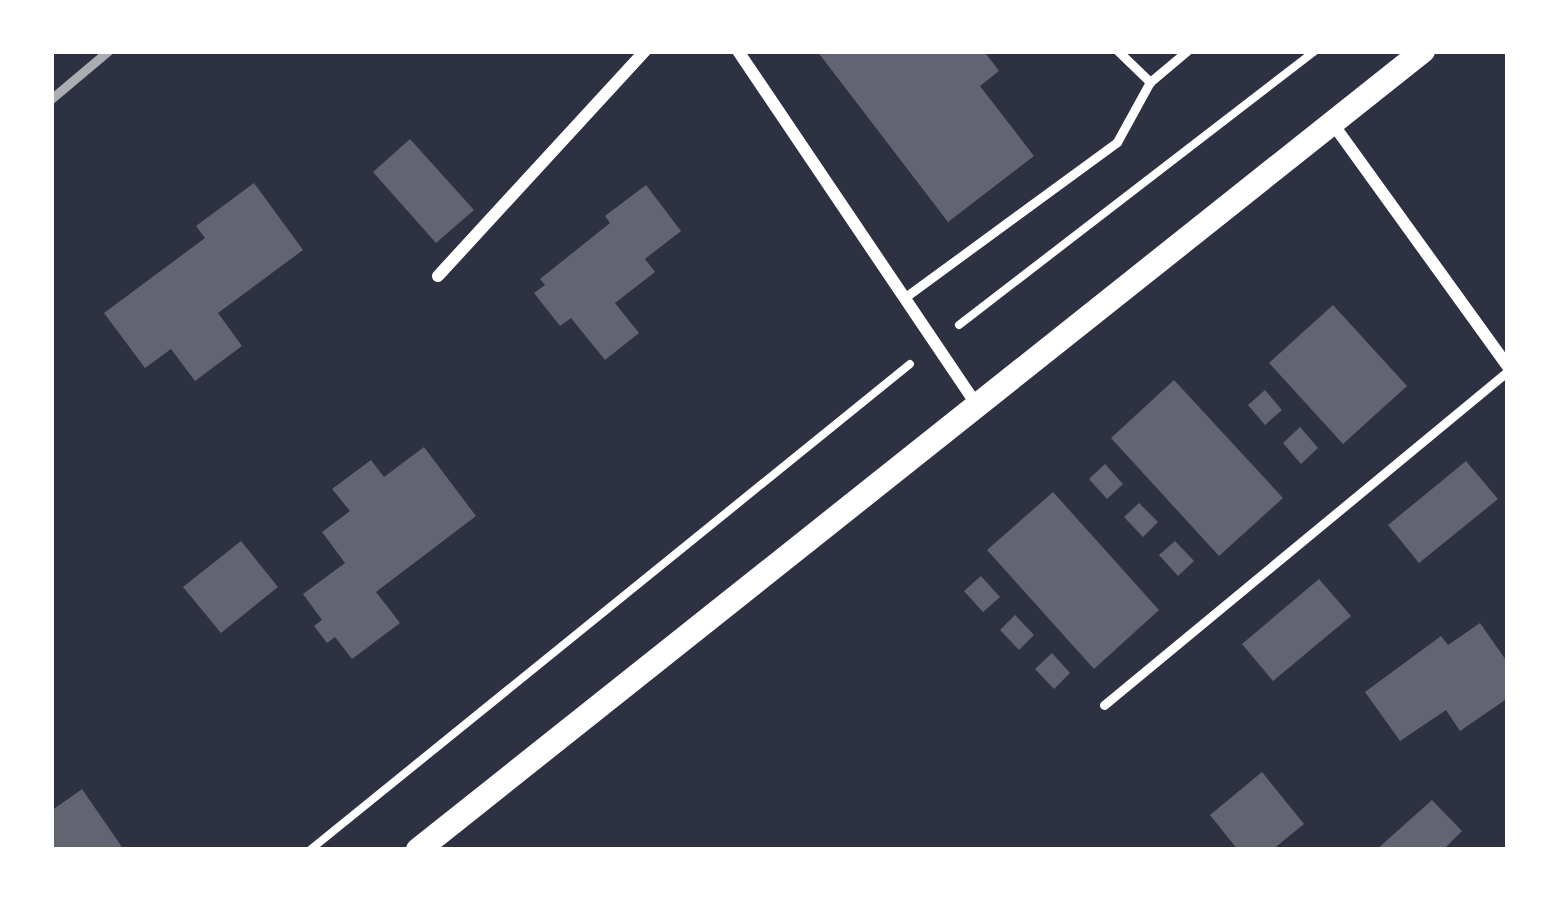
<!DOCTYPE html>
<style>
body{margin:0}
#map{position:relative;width:1559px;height:901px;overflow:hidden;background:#2d3142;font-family:"IBM Plex Sans",sans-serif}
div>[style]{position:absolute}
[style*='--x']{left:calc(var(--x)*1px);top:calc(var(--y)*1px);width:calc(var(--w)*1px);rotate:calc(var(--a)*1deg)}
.building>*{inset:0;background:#626471}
.path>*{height:8px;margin:-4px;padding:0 4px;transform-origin:4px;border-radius:4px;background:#fff}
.service>*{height:9px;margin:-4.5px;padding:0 4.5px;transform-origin:4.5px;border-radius:4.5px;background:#fff}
.minor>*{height:12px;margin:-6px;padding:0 6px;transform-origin:6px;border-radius:6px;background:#fff}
.secondary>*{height:24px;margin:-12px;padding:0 12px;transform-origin:12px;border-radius:12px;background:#fff}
.rail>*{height:9px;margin:-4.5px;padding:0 4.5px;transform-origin:4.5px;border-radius:4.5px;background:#abadb3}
span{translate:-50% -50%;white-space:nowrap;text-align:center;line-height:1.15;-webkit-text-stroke:12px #fff;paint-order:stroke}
.frame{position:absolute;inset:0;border:54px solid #fff;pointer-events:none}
</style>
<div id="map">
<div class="building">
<div style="clip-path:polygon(817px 51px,984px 51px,999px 71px,980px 86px,1034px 156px,948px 222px)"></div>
<div style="clip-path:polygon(410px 139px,474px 210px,436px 243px,373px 172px)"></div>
<div style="clip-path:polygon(254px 183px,303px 250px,218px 313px,242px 346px,195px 381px,171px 349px,145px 368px,104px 313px,205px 238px,196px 226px)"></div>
<div style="clip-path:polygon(646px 185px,681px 231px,645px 259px,655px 272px,615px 303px,639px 333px,605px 360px,571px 318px,560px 326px,534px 293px,545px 285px,540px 279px,610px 223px,605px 216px)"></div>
<div style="clip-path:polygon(1333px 305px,1407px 386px,1343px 444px,1269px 363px)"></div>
<div style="clip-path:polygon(1174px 380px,1283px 498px,1219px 556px,1111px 438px)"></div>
<div style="clip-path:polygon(1265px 390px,1282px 410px,1265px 425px,1248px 405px)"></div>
<div style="clip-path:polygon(1300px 427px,1318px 448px,1301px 464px,1283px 443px)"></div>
<div style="clip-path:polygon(424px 447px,476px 516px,376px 592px,400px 623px,352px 659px,335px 637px,327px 643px,314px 626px,322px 620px,303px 594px,345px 563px,322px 532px,350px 511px,332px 489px,371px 460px,384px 477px)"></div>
<div style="clip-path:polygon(1466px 461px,1498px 499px,1419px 563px,1388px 525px)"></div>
<div style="clip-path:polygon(1105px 464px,1123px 484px,1107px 499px,1089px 479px)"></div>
<div style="clip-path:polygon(1053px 492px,1159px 610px,1094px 669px,987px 550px)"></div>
<div style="clip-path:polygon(1139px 503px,1158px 522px,1143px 537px,1124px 517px)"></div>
<div style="clip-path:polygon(241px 541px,278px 587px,221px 633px,183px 587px)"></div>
<div style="clip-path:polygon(1175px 541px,1194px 561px,1178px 576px,1159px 555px)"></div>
<div style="clip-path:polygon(981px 576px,1000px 597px,983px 612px,964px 591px)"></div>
<div style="clip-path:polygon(1319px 579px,1351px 616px,1273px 681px,1242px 644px)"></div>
<div style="clip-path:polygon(1015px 615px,1034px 635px,1019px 650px,1000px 630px)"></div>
<div style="clip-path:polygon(1480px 623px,1508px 663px,1508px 698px,1460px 731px,1446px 710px,1400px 741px,1365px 692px,1441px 636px,1448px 645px)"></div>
<div style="clip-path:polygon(1052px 653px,1070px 673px,1054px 689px,1035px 669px)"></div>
<div style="clip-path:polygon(1262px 772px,1304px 824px,1272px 850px,1238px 850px,1210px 815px)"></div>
<div style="clip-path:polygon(82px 789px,124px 850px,51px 850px,51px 811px)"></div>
<div style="clip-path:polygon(1432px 800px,1462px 831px,1443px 850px,1376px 850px)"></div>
</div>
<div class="path">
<div style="--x:959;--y:325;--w:449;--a:-37.6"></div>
<div style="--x:310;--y:850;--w:772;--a:-39.01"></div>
</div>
<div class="service">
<div style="--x:1118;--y:51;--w:45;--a:44.1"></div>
<div style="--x:904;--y:298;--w:264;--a:-36.2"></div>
<div style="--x:1117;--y:142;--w:68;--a:-61.2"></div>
<div style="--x:1150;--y:82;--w:48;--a:-40"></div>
<div style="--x:1104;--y:705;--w:524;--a:-39.58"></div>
</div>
<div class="minor">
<div style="--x:738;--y:51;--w:424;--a:56"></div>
<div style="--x:1333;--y:124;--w:299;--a:54.2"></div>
<div style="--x:438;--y:276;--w:306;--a:-47.4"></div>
</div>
<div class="secondary">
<div style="--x:418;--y:850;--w:1284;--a:-38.49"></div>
</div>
<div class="rail">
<div style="--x:51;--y:99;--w:75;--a:-40.1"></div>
</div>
<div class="frame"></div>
</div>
